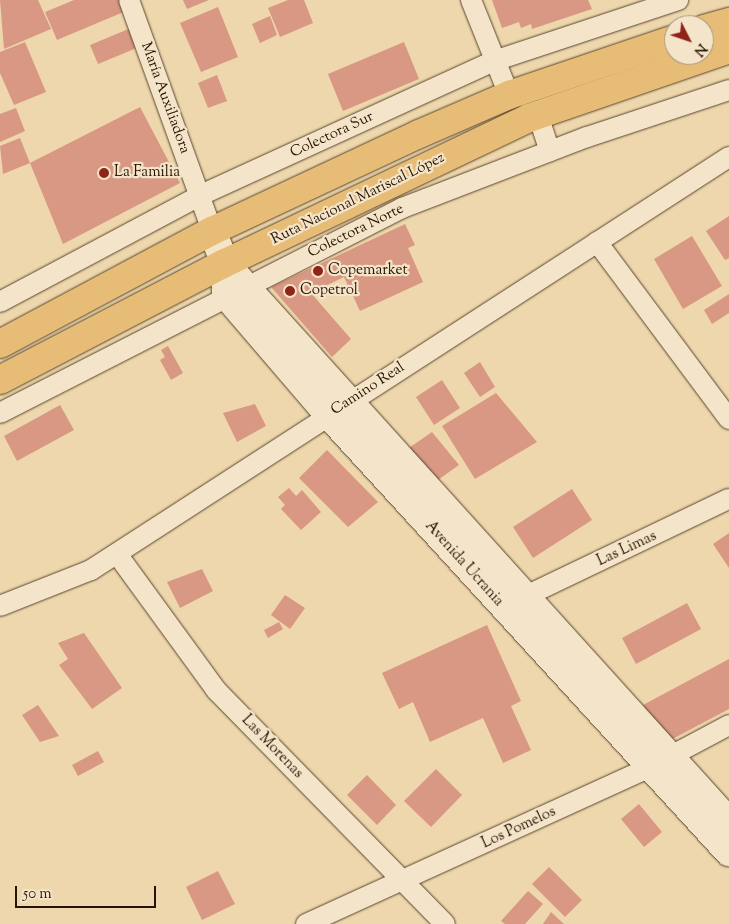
<!DOCTYPE html>
<meta charset="utf-8">
<style>
body{margin:0}
#map{position:relative;width:729px;height:924px;overflow:hidden;background:#eed7ad;font-family:"Sorts Mill Goudy",serif}
div>[style]{position:absolute}
[style*='--x']{left:calc(var(--x)*1px);top:calc(var(--y)*1px);width:calc(var(--w)*1px);rotate:calc(var(--a)*1deg)}
.building>*{inset:0;background:#d89883}
.roads{filter:drop-shadow(0 0 1px #59452b) drop-shadow(0 0 1px #59452b)}
.minor>*{height:20px;margin:-10px;padding:0 10px;transform-origin:10px;border-radius:10px;background:#f4e5ca}
.secondary>*{height:28px;margin:-14px;padding:0 14px;transform-origin:14px;border-radius:14px;background:#f4e5ca}
.trunk>*{height:28px;margin:-14px;padding:0 14px;transform-origin:14px;border-radius:14px;background:#e7bc76}
.dots>*{width:14px;height:14px;translate:-50% -50%;box-sizing:border-box;border:2px solid #f4e5ca;border-radius:50%}
span{translate:-50% -50%;white-space:nowrap;text-align:center;line-height:1.15;-webkit-text-stroke:4.5px #f4e5ca;paint-order:stroke}
.street-label{font-size:15px;color:#271400}
.poi-label{font-size:15px;color:#271400}
.left{translate:0 -50%;text-align:left}
.north{position:absolute;left:664px;top:15px;width:50px;height:50px;box-sizing:border-box;background:#f4e5ca;border:1px solid #a29179;border-radius:50%;rotate:131deg;font-size:14px;font-weight:700;line-height:20px;text-align:center;color:#271400}
.north::after{content:'';display:block;margin:auto;width:18px;height:22px;background:#8f2418;clip-path:polygon(50% 0,100% 100%,50% 72%,0 100%)}
.scale{position:absolute;left:15px;top:886px;width:141px;height:22px;box-sizing:border-box;border:2px solid #271400;border-top:0;padding-left:6px;font-size:15px;line-height:18px;white-space:nowrap;color:#271400;-webkit-text-stroke:4px #f4e5ca;paint-order:stroke}
</style>
<div id="map">
<div class="building">
<div style="clip-path:polygon(0 0,38px 0,51px 29px,4px 49px)"></div>
<div style="clip-path:polygon(74px 0,121px 0,126px 11px,57px 40px,45px 12px)"></div>
<div style="clip-path:polygon(183px 0,209px 0,187px 9px)"></div>
<div style="clip-path:polygon(288px 0,304px 0,313px 23px,280px 37px,268px 8px)"></div>
<div style="clip-path:polygon(492px 0,588px 0,592px 9px,532px 29px,531px 24px,521px 28px,519px 22px,502px 28px)"></div>
<div style="clip-path:polygon(218px 7px,238px 57px,201px 72px,180px 23px)"></div>
<div style="clip-path:polygon(270px 16px,277px 35px,260px 43px,252px 24px)"></div>
<div style="clip-path:polygon(131px 28px,139px 47px,98px 64px,90px 45px)"></div>
<div style="clip-path:polygon(25px 42px,46px 92px,14px 105px,0 73px,0 52px)"></div>
<div style="clip-path:polygon(404px 42px,419px 79px,343px 111px,328px 74px)"></div>
<div style="clip-path:polygon(217px 75px,227px 101px,208px 108px,198px 83px)"></div>
<div style="clip-path:polygon(140px 107px,180px 183px,63px 244px,30px 163px,3px 174px,0 146px,20px 138px,30px 163px)"></div>
<div style="clip-path:polygon(16px 108px,25px 131px,0 142px,0 114px)"></div>
<div style="clip-path:polygon(729px 216px,729px 258px,725px 260px,706px 231px)"></div>
<div style="clip-path:polygon(405px 224px,415px 245px,408px 248px,423px 282px,360px 311px,344px 277px,311px 293px,351px 339px,332px 357px,271px 287px)"></div>
<div style="clip-path:polygon(692px 236px,722px 286px,683px 309px,654px 259px)"></div>
<div style="clip-path:polygon(729px 294px,729px 313px,712px 324px,704px 310px)"></div>
<div style="clip-path:polygon(168px 346px,183px 373px,171px 380px,160px 360px,165px 357px,161px 350px)"></div>
<div style="clip-path:polygon(480px 362px,495px 387px,480px 397px,464px 373px)"></div>
<div style="clip-path:polygon(442px 380px,460px 408px,434px 425px,416px 397px)"></div>
<div style="clip-path:polygon(496px 393px,537px 442px,475px 479px,442px 426px)"></div>
<div style="clip-path:polygon(255px 404px,266px 426px,237px 442px,223px 413px)"></div>
<div style="clip-path:polygon(60px 405px,74px 430px,17px 461px,4px 436px)"></div>
<div style="clip-path:polygon(432px 432px,459px 465px,435px 482px,406px 450px)"></div>
<div style="clip-path:polygon(327px 450px,378px 502px,348px 527px,299px 478px)"></div>
<div style="clip-path:polygon(289px 488px,296px 496px,302px 490px,321px 512px,301px 530px,281px 509px,285px 505px,278px 497px)"></div>
<div style="clip-path:polygon(572px 489px,592px 520px,533px 558px,513px 527px)"></div>
<div style="clip-path:polygon(729px 533px,729px 568px,713px 544px)"></div>
<div style="clip-path:polygon(202px 569px,213px 591px,180px 608px,167px 582px)"></div>
<div style="clip-path:polygon(285px 595px,305px 608px,290px 629px,271px 615px)"></div>
<div style="clip-path:polygon(687px 603px,701px 629px,636px 664px,622px 638px)"></div>
<div style="clip-path:polygon(279px 622px,283px 629px,268px 638px,264px 630px)"></div>
<div style="clip-path:polygon(487px 625px,521px 701px,511px 706px,531px 750px,503px 763px,483px 718px,430px 742px,413px 702px,399px 709px,382px 673px)"></div>
<div style="clip-path:polygon(84px 633px,122px 688px,92px 709px,59px 665px,68px 659px,58px 643px)"></div>
<div style="clip-path:polygon(729px 659px,729px 709px,663px 744px,643px 705px)"></div>
<div style="clip-path:polygon(38px 705px,59px 736px,40px 742px,22px 715px)"></div>
<div style="clip-path:polygon(98px 751px,104px 762px,78px 776px,72px 765px)"></div>
<div style="clip-path:polygon(436px 769px,462px 795px,431px 827px,404px 801px)"></div>
<div style="clip-path:polygon(367px 775px,396px 805px,377px 825px,347px 795px)"></div>
<div style="clip-path:polygon(639px 804px,662px 832px,644px 847px,621px 819px)"></div>
<div style="clip-path:polygon(549px 867px,582px 900px,565px 917px,532px 884px)"></div>
<div style="clip-path:polygon(218px 871px,235px 904px,202px 920px,186px 887px)"></div>
<div style="clip-path:polygon(528px 891px,543px 904px,525px 924px,505px 924px,501px 921px)"></div>
<div style="clip-path:polygon(551px 912px,564px 924px,543px 924px)"></div>
</div>
<div class="roads">
<div class="minor">
<div style="--x:129;--y:0;--w:245;--a:70.2"></div>
<div style="--x:471;--y:0;--w:102;--a:68.2"></div>
<div style="--x:538;--y:115;--w:38;--a:72"></div>
<div style="--x:597;--y:242;--w:221;--a:53.3"></div>
<div style="--x:0;--y:302;--w:228;--a:-28"></div>
<div style="--x:201;--y:195;--w:322;--a:-24.6"></div>
<div style="--x:494;--y:61;--w:194;--a:-18.3"></div>
<div style="--x:0;--y:413;--w:451;--a:-27"></div>
<div style="--x:402;--y:208;--w:198;--a:-21"></div>
<div style="--x:587;--y:137;--w:150;--a:-18.3"></div>
<div style="--x:117;--y:554;--w:168;--a:53.9"></div>
<div style="--x:216;--y:690;--w:327;--a:45.6"></div>
<div style="--x:524;--y:597;--w:227;--a:-25.6"></div>
<div style="--x:0;--y:606;--w:98;--a:-21.6"></div>
<div style="--x:91;--y:570;--w:760;--a:-32.92"></div>
<div style="--x:306;--y:924;--w:378;--a:-24.5"></div>
<div style="--x:650;--y:767;--w:89;--a:-28"></div>
</div>
<div class="secondary">
<div style="--x:212;--y:231;--w:35;--a:68"></div>
<div style="--x:225;--y:263;--w:37;--a:49"></div>
<div style="--x:249;--y:291;--w:716;--a:47.89"></div>
<div style="--x:225;--y:263;--w:32;--a:88"></div>
<div style="--x:226;--y:295;--w:157;--a:49.4"></div>
<div style="--x:328;--y:414;--w:594;--a:47.53"></div>
</div>
<div class="trunk">
<div style="--x:704;--y:29;--w:26;--a:-16"></div>
<div style="--x:0;--y:344;--w:240;--a:-28.1"></div>
<div style="--x:212;--y:231;--w:229;--a:-25.1"></div>
<div style="--x:419;--y:134;--w:98;--a:-23.4"></div>
<div style="--x:509;--y:95;--w:174;--a:-18.7"></div>
<div style="--x:0;--y:380;--w:254;--a:-27.5"></div>
<div style="--x:225;--y:263;--w:337;--a:-25.5"></div>
<div style="--x:529;--y:118;--w:212;--a:-19"></div>
</div>
</div>
<div class="dots">
<div style="left:104px;top:173px;background:#8f2418"></div>
<div style="left:318px;top:271px;background:#8f2418"></div>
<div style="left:290px;top:291px;background:#8f2418"></div>
</div>
<div class="street-label">
<span style="left:165px;top:98px;rotate:70deg">María Auxiliadora</span>
<span style="left:332px;top:135px;rotate:-25deg">Colectora Sur</span>
<span style="left:358px;top:199px;rotate:-26deg">Ruta Nacional Mariscal López</span>
<span style="left:356px;top:231px;rotate:-26deg">Colectora Norte</span>
<span style="left:368px;top:389px;rotate:-33deg">Camino Real</span>
<span style="left:627px;top:549px;rotate:-25deg">Las Limas</span>
<span style="left:464px;top:564px;rotate:48deg">Avenida Ucrania</span>
<span style="left:272px;top:747px;rotate:46deg">Las Morenas</span>
<span style="left:519px;top:828px;rotate:-25deg">Los Pomelos</span>
</div>
<div class="poi-label">
<span class="left" style="left:114px;top:173px">La Familia</span>
<span class="left" style="left:328px;top:271px">Copemarket</span>
<span class="left" style="left:300px;top:291px">Copetrol</span>
</div>
<div class="north">N</div>
<div class="scale">50 m</div>
</div>
